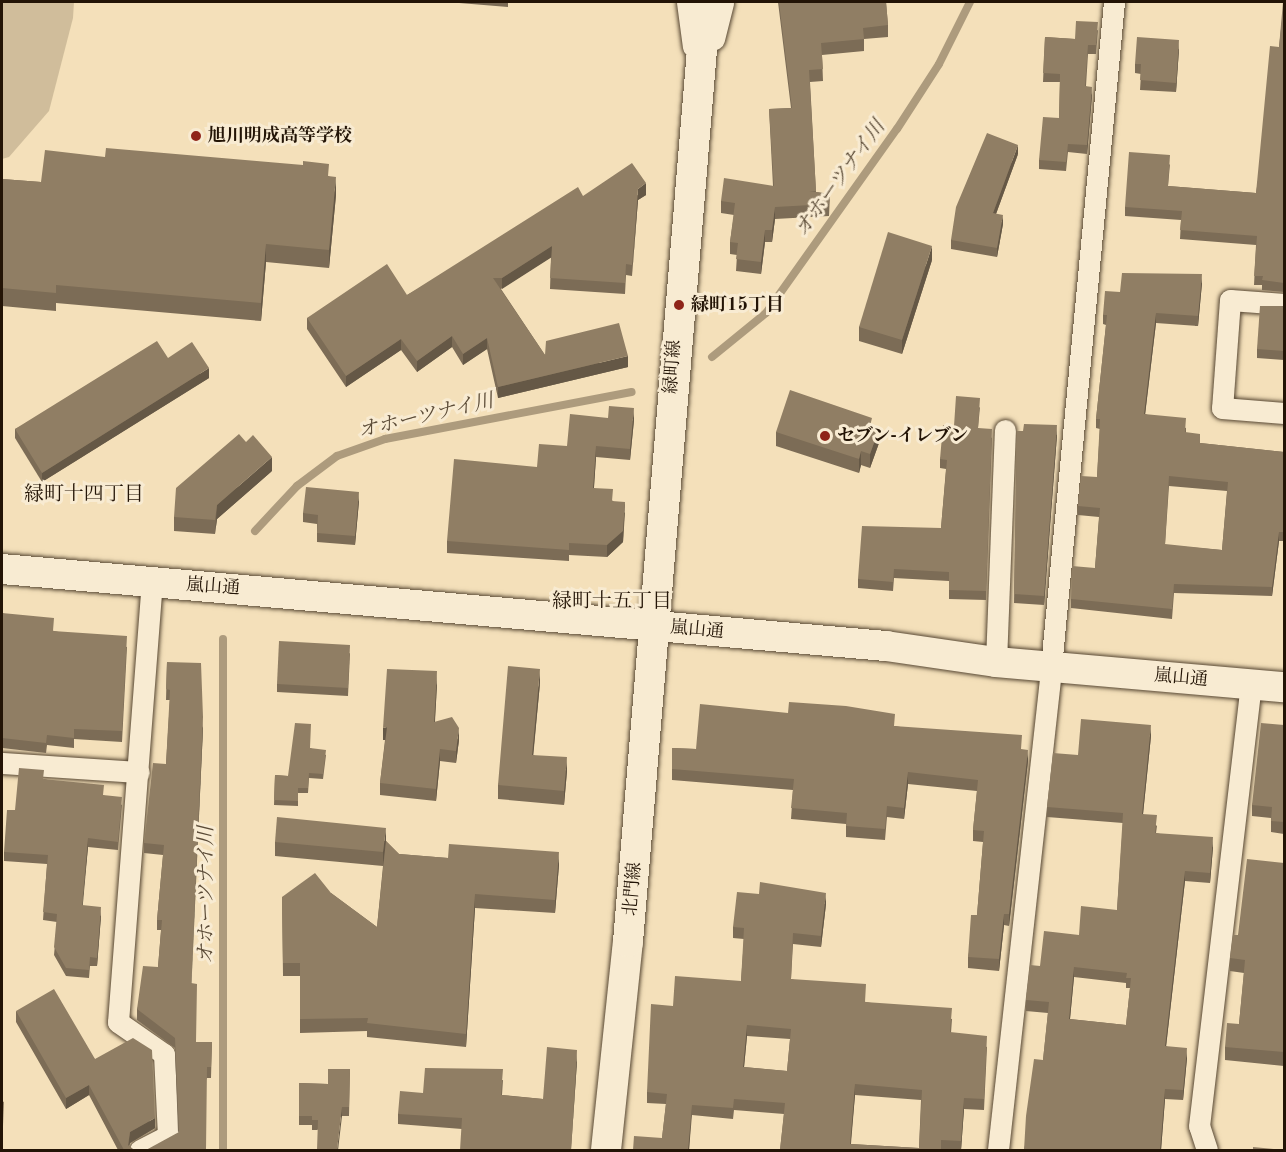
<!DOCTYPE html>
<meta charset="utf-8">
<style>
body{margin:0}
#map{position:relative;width:1286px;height:1152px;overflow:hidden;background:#f4e0ba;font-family:"Old Standard TT","Noto Serif JP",serif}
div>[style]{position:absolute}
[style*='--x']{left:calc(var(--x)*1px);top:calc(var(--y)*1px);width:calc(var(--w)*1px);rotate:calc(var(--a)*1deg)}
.green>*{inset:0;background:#d0bd9b}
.stream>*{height:8px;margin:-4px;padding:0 4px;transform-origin:4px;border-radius:4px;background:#ad9b7d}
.roads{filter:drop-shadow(0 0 2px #574733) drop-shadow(0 0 2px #574733)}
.street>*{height:21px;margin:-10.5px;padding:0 10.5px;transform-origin:10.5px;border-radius:10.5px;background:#f8ebd2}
.secondary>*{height:30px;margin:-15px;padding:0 15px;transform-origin:15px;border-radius:15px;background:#f8ebd2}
.wall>*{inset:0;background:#7c6c56}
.shaded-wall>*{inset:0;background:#655846}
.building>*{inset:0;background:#907e64}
.dots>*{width:16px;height:16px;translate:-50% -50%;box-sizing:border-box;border:3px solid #f8ebd2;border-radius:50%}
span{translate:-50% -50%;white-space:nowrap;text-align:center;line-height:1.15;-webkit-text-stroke:6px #f8ebd2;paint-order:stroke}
.poi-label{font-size:18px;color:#231406;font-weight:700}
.left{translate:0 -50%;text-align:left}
.street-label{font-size:18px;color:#231406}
.water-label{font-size:20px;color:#5a4a36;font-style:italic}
.neighbourhood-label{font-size:20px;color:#231406}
.frame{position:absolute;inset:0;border:3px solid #231406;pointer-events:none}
</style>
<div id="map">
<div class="green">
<div style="clip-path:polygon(2px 2px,74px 2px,73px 18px,49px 111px,9px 157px,2px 159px)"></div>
</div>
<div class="stream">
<div style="--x:712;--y:357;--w:70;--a:-39.2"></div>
<div style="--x:766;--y:313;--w:226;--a:-54.6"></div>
<div style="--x:897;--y:129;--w:77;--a:-57.1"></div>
<div style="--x:939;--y:64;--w:69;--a:-63.4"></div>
<div style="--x:255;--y:531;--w:62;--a:-47"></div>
<div style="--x:297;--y:486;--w:50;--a:-36.9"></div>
<div style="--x:337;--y:456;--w:51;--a:-19.5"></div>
<div style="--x:385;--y:439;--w:251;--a:-10.8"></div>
<div style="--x:223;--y:639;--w:511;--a:90"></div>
</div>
<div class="roads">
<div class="street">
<div style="--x:687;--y:2;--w:45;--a:82.4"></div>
<div style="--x:714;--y:39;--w:38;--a:-76"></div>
<div style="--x:1284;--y:304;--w:54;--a:-175.8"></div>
<div style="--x:1230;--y:300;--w:108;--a:94.2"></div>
<div style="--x:1222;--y:408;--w:62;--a:4.6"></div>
<div style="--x:996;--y:662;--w:232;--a:-87.8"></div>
<div style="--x:2;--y:763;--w:137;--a:3.8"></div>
<div style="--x:140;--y:1150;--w:31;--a:-27"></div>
<div style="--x:168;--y:1136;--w:82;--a:-92.8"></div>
<div style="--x:164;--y:1054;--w:56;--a:-145.2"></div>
<div style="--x:118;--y:1022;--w:441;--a:-85.6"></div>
<div style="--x:998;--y:1150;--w:486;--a:-83.7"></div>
<div style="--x:1051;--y:667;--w:668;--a:-84.59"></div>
<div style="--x:1207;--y:1150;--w:25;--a:-108"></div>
<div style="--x:1199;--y:1126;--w:445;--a:-83.3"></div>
</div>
<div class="secondary">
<div style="--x:2;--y:569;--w:887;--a:4.98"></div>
<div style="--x:886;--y:646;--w:111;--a:8.3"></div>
<div style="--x:996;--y:662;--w:289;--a:5"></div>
<div style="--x:606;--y:1150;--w:209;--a:-84"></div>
<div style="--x:628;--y:942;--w:943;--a:-85.26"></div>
</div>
</div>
<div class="wall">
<div style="clip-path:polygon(447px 2px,508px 2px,508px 7px)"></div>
<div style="clip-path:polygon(778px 2px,886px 2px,888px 25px,888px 37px,864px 39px,864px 51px,822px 55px,823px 81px,810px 82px,816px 192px,830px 194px,829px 216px,775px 219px,772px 242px,765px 242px,761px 274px,736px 271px,737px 255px,730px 254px,730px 242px,734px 215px,721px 213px,721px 201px,773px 186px,769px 109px,791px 108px)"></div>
<div style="clip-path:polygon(1284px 2px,1284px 292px,1262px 290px,1262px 285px,1254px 285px,1256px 245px,1180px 239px,1181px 220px,1125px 216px,1125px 207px,1170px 164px,1168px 186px,1256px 193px,1279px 47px)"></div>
<div style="clip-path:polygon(1098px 30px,1096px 54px,1088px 54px,1086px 86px,1092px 95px,1087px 154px,1068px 152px,1066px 171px,1039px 169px,1039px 160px,1059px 118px,1060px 82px,1043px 82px,1045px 37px,1075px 39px)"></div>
<div style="clip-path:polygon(1179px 49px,1176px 92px,1140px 90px,1141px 74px,1135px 73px,1135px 64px)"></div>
<div style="clip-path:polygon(1018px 154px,996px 214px,1003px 224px,997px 257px,951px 249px,951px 240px)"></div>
<div style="clip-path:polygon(105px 157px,329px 176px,336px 195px,329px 268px,266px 262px,261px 321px,56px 303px,56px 311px,2px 306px,2px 179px,41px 182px)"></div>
<div style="clip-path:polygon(646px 195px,638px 200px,632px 276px,626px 275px,625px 294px,550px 289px,551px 257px,501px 289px,545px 355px,628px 367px,498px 398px,487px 349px,463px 365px,452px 347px,417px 372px,401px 350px,346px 387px,307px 329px,307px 318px,407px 295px,583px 196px)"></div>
<div style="clip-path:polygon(932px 260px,902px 354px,859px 341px,859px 327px)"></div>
<div style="clip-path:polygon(evenodd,1202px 283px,1198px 326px,1156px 323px,1145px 414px,1186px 428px,1186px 433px,1200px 443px,1284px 452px,1284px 541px,1279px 541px,1272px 596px,1174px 593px,1172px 619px,1071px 608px,1071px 599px,1095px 568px,1099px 517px,1078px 515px,1078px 506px,1097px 477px,1100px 429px,1096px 428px,1096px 419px,1106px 325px,1103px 324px,1103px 315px,1120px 292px,1202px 283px,1169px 486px,1227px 491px,1222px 550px,1165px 545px,1169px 486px)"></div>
<div style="clip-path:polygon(1284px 306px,1284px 360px,1257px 358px,1257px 349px)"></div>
<div style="clip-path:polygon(168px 358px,209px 378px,42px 482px,15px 438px,15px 429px)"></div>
<div style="clip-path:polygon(980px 407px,978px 428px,992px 438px,986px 600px,949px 599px,949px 581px,894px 578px,893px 591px,858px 588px,858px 579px,941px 528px,946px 469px,940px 468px,940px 459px,954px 426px)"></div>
<div style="clip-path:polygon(634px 420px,630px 460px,596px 457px,594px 488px,613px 501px,625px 513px,623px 542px,607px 557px,569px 555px,569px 561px,447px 553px,447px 541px,537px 467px,567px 446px)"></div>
<div style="clip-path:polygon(872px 426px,879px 443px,870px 468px,861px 465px,859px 473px,776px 446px,776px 432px)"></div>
<div style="clip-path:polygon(1017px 431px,1057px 435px,1044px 605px,1014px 603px)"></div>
<div style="clip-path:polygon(272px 471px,217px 519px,215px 534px,174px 531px,174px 517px)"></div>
<div style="clip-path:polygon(359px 501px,355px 545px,317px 542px,317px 524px,303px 522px,303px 513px)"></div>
<div style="clip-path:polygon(2px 613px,54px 631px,127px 647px,122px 742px,74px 739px,74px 748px,47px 745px,46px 753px,2px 748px)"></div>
<div style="clip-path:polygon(350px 653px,348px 696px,277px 692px,277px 684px)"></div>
<div style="clip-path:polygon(167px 662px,203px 728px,191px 983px,196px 1042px,212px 1042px,211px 1078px,207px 1078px,178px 1133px,175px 1048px,137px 1020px,137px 1009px,158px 967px,161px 930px,157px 930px,157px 920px,163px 855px,144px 853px,144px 843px,166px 764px,170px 700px,166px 700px)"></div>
<div style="clip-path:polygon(540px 683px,533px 755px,567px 771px,564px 805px,498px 799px,498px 785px)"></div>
<div style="clip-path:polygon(437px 684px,435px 722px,459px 740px,456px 763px,440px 761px,436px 801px,380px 795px,380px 783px,385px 740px,383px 740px)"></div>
<div style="clip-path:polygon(1284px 725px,1284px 834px,1271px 832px,1271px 818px,1252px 816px,1252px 805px)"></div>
<div style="clip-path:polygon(895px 726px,1022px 750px,1028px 761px,1009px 926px,1004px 925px,999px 971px,968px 968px,968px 957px,977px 915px,983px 842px,973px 841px,973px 830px,977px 791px,908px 784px,904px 819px,887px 817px,885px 840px,846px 837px,846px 824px,791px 819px,793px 790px,672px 780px,672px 748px,696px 749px)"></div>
<div style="clip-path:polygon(evenodd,1151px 736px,1143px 814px,1157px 826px,1156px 833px,1213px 847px,1210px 883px,1185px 881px,1166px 1046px,1187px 1058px,1183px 1100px,1165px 1099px,1161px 1150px,1024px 1150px,1043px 1060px,1048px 1013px,1026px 1011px,1026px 1000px,1040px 966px,1079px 935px,1117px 910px,1123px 823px,1047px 817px,1047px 807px,1078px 755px,1151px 736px,1074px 977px,1126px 983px,1126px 988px,1130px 988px,1126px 1025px,1070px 1019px,1074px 977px)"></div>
<div style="clip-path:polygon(310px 748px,326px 755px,323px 779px,309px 778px,308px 793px,298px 793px,298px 806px,274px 805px,275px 775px,288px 776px)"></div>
<div style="clip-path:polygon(44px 779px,103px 795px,122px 805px,118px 850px,88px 847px,82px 906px,101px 916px,97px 966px,90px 966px,89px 978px,66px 976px,54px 955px,57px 922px,43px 920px,47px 864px,4px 861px,4px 852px)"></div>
<div style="clip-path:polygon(386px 841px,399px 854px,448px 858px,559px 865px,555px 913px,475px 908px,466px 1047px,367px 1037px,367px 1031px,300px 1033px,300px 976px,283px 976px,282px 897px,331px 893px,377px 927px,383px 866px,275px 856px,275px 842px)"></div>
<div style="clip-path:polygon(1284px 863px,1284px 1066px,1225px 1060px,1225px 1047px,1239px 1024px,1244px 973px,1230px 971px,1230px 958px,1238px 935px)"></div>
<div style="clip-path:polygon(evenodd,759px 894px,826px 904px,821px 947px,793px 944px,791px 979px,866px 1002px,952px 1019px,951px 1033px,987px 1047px,984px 1110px,964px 1109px,961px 1150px,780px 1150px,784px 1114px,734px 1110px,733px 1119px,692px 1115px,689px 1150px,633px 1150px,662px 1138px,666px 1104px,647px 1103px,647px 1092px,673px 1006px,741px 981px,744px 939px,733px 938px,733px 927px,759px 894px,747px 1036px,790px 1039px,787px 1071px,744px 1067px,747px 1036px,759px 894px,855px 1095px,921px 1100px,919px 1148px,851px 1144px,855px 1095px)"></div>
<div style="clip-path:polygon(16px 1011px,95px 1059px,155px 1128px,130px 1143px,129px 1146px,134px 1150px,136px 1150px,118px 1150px,89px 1095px,66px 1109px,16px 1022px)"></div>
<div style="clip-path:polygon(577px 1061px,571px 1150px,462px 1129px,398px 1124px,398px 1114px,423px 1093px,503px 1080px,502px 1095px,543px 1099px)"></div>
<div style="clip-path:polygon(350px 1069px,349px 1116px,342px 1116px,317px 1130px,312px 1130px,312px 1125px,299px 1125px,299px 1083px,328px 1084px)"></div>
</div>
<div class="shaded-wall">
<div style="clip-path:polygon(1179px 40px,1179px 49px,1176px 92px,1176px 83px)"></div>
<div style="clip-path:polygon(1092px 87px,1092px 95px,1087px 154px,1087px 145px)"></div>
<div style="clip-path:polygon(1018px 145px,1018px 154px,993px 222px,993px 213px)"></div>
<div style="clip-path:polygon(336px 177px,336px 195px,329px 268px,329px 250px)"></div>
<div style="clip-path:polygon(646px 183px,646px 195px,638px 200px,632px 276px,638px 189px)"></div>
<div style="clip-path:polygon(775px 207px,775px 219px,772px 242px,772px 230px)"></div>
<div style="clip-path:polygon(1003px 215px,1003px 224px,997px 257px,997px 248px)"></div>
<div style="clip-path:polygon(765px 230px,765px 242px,761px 274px,761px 262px)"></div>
<div style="clip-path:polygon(266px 244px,266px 262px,261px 321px,261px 303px)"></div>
<div style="clip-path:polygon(552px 246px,552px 257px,502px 289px,502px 278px)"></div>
<div style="clip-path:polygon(932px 246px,932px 260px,902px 354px,902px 340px)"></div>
<div style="clip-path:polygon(1202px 274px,1202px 283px,1198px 326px,1198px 316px)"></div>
<div style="clip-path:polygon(1156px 313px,1156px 323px,1144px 424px,1144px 414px)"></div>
<div style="clip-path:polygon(452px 336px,452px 347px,417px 372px,417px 361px)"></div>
<div style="clip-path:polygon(487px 338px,487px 349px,463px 365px,463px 354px)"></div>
<div style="clip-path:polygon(401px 339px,401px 350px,346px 387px,346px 376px)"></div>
<div style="clip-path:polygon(628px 356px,628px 367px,498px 398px,498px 387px)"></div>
<div style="clip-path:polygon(209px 368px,209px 378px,42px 482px,42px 473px)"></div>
<div style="clip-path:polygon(634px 408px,634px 420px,630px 460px,630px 449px)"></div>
<div style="clip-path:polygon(1057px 425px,1057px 435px,1044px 605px,1044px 596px)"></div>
<div style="clip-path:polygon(879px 429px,879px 443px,870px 468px,870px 454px)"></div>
<div style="clip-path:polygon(596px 446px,596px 457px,593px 500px,593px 488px)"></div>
<div style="clip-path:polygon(861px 451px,861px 465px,859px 473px,859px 459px)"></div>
<div style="clip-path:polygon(272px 457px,272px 471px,217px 519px,215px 534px,217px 505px)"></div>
<div style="clip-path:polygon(359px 492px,359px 501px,355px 545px,355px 536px)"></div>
<div style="clip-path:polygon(625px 502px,623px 542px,607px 557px,607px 545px)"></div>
<div style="clip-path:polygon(1279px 532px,1279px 541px,1272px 596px,1272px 587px)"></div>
<div style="clip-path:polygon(540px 669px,540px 683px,532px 769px,532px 755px)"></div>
<div style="clip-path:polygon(437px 671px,437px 684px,434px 734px,434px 722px)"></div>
<div style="clip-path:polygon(203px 717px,203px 728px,191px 994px,191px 983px)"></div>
<div style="clip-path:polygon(1151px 725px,1151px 736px,1142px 824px,1142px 814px)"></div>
<div style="clip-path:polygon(387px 727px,387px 740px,383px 740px,383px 728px)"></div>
<div style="clip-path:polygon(459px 728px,459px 740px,456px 763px,456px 751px)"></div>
<div style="clip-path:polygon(440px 749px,440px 761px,436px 801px,436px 789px)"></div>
<div style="clip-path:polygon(1028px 750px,1028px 761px,1009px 926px,1009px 914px)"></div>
<div style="clip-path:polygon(567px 757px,567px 771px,564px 805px,564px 791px)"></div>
<div style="clip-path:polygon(908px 772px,908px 784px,904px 819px,904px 808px)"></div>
<div style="clip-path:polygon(386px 828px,386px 842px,383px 866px,383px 852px)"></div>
<div style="clip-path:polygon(1213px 837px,1213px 847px,1210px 883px,1210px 873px)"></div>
<div style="clip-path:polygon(88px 838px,88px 847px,82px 914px,82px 905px)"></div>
<div style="clip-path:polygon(559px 852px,559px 865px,555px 913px,555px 900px)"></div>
<div style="clip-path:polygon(1185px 871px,1185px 881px,1165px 1056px,1165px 1046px)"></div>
<div style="clip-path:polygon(826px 893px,826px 904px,821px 947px,821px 936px)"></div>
<div style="clip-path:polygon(475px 894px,475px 908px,466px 1047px,466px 1034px)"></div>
<div style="clip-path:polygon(101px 907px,101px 916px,97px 966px,97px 958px)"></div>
<div style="clip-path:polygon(1004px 914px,1004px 925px,999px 971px,999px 959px)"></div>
<div style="clip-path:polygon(1074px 967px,1074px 977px,1069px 1029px,1069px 1019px)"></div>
<div style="clip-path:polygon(747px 1025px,747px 1036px,743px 1078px,743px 1067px)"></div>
<div style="clip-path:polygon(1187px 1048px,1187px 1058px,1183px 1100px,1183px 1090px)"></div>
<div style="clip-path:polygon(577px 1050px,577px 1061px,571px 1150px)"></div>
<div style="clip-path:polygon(855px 1084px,855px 1095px,850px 1150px,850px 1144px)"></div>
<div style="clip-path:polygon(89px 1085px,89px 1095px,66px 1109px,66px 1098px)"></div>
<div style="clip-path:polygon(1165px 1089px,1165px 1099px,1161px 1150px,1160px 1150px)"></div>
<div style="clip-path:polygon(964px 1098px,964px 1109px,961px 1150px,961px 1141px)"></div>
<div style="clip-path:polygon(692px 1105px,689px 1150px,688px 1150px)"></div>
<div style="clip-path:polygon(342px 1107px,342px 1116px,338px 1150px,337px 1150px)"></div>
<div style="clip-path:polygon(155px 1118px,155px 1128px,130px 1143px,128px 1150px,130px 1132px)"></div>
</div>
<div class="building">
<div style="clip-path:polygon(779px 2px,886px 2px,888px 25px,863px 28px,864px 39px,821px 43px,823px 69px,809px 70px,816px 191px,809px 191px,830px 194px,829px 204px,775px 207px,772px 230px,765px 230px,761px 262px,736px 259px,738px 243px,730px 242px,735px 203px,721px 201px,724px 178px,774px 186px,769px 109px,792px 108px)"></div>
<div style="clip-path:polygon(1283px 2px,1284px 2px,1284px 283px,1262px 280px,1263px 276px,1254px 276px,1257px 236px,1180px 230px,1182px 211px,1125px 207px,1129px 152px,1170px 155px,1168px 186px,1256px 193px,1270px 46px,1279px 47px)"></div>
<div style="clip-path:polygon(1076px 21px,1098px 22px,1096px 45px,1088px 45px,1085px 86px,1092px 87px,1087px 145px,1068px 144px,1066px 162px,1039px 160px,1043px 117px,1059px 118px,1060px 74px,1043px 73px,1045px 37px,1075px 39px)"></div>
<div style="clip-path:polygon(1137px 37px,1179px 40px,1176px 83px,1140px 80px,1141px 64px,1135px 64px)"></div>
<div style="clip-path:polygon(987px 133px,1018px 145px,993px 213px,1003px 215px,997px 248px,951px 240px,956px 207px)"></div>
<div style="clip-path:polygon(106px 148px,303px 165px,303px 161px,329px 164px,328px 176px,336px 177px,329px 250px,266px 244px,261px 303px,56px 285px,56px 293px,2px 288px,2px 179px,41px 182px,45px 150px,105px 157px)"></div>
<div style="clip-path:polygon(632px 163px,646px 183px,638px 189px,632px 265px,626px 264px,625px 283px,550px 278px,552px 246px,502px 278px,493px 278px,545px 355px,546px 341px,619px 323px,628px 356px,498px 387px,487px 338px,463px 354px,452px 336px,417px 361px,401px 339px,346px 376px,307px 318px,387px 264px,407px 295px,578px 187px,583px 196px)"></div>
<div style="clip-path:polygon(888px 232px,932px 246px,902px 340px,859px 327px)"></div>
<div style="clip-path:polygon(evenodd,1122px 273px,1202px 274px,1198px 316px,1156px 313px,1144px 414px,1186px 418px,1185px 432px,1200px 434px,1200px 443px,1284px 452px,1284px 532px,1279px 532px,1272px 587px,1174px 584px,1172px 609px,1071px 599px,1072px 566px,1095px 568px,1100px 508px,1078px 506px,1081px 476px,1097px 477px,1100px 419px,1096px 419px,1107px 315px,1103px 315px,1105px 291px,1120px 292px,1122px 273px,1169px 476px,1228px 482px,1222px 550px,1165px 544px,1169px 476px)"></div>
<div style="clip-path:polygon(1260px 306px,1284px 306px,1284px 351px,1257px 349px)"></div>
<div style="clip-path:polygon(157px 341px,168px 358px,192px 342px,209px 368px,42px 473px,15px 429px)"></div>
<div style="clip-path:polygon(790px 390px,872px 418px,870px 426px,879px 429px,870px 454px,861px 451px,859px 459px,776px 432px)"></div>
<div style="clip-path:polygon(956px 396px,980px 398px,978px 428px,992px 429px,986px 591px,949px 590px,949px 572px,894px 569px,893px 582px,858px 579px,862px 526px,941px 528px,947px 460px,940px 459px,943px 425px,954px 426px)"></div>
<div style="clip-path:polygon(609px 406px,634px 408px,630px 449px,596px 446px,593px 488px,613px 489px,612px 501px,625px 502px,623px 531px,607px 545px,569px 543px,569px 550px,447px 541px,454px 459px,537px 467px,539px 444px,567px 446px,570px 414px,608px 418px)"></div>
<div style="clip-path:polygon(1024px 424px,1057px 425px,1044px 596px,1014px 594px,1017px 431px,1023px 431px)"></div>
<div style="clip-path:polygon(239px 434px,246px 442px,253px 435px,272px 457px,217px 505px,215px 520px,174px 517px,176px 488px)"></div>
<div style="clip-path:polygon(306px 487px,359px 492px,355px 536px,317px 533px,318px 515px,303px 513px)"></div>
<div style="clip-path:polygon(2px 613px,54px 618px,53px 631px,127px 636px,122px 731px,74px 729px,74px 738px,47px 735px,46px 743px,2px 738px)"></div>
<div style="clip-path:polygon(279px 641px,350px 645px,348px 688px,277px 684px)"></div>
<div style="clip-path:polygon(167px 662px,201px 663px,203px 717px,191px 983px,197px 984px,196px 1042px,212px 1042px,211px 1067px,207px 1067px,206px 1150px,146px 1150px,179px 1132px,175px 1038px,137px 1009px,143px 966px,158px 967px,162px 920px,157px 920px,164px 845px,144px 843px,153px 763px,166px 764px,170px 690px,166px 689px)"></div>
<div style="clip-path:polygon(508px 666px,540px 669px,532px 755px,567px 757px,564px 791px,498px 785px)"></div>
<div style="clip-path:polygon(387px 669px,437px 671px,434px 722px,452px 717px,459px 728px,456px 751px,440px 749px,436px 789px,380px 783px,387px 727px,383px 728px)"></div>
<div style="clip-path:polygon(789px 702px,846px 706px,895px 714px,894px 726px,1022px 735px,1021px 749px,1028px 750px,1009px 914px,1004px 914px,999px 959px,968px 957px,971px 915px,977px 915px,984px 831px,973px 830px,978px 780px,908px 772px,904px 808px,887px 806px,885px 829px,846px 826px,847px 813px,791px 808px,794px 779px,672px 769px,672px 748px,696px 749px,700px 704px,788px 713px)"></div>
<div style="clip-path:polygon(evenodd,1081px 719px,1151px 725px,1142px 814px,1157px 815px,1155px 833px,1213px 837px,1210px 873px,1185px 871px,1165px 1046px,1187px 1048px,1183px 1090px,1165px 1089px,1160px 1150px,1024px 1150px,1026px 1116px,1034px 1059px,1043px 1060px,1049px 1002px,1026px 1000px,1030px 965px,1040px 966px,1044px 931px,1079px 935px,1081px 906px,1117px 910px,1123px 813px,1047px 807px,1053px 753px,1078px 755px,1081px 719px,1074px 967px,1127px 973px,1126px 978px,1131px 978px,1126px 1025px,1069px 1019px,1074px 967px)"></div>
<div style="clip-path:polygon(295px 723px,311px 724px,310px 748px,326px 750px,323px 774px,309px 773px,308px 788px,298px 788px,298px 801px,274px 800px,275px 775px,288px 776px)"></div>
<div style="clip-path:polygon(1261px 723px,1284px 725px,1284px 822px,1271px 821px,1272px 807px,1252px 805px)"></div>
<div style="clip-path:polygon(19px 768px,44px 770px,43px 779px,104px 785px,103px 795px,122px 797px,118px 842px,88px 838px,82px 905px,101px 907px,97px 958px,90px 957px,89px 970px,66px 968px,54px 947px,57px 914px,43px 912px,48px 855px,4px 852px,7px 810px,15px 810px)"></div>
<div style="clip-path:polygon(277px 817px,386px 828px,383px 852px,275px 842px)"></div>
<div style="clip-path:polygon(386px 841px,399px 854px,448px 858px,449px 844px,559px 852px,555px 900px,475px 894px,466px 1034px,367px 1023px,368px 1018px,300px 1019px,300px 963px,283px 963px,282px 897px,315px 873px,331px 893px,377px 927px)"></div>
<div style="clip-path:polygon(1247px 859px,1284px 863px,1284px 1052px,1225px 1047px,1227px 1023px,1239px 1024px,1245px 960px,1230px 958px,1233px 935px,1238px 935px)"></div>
<div style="clip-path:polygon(evenodd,760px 882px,826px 893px,821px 936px,793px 933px,791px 979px,866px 984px,865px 1002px,952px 1008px,950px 1032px,987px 1036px,984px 1099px,964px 1098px,961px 1141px,941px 1140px,941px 1150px,780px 1150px,785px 1103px,734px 1099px,733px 1108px,692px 1105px,688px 1150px,633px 1150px,634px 1136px,662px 1138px,667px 1094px,647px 1092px,651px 1004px,673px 1006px,675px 976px,741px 981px,744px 928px,733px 927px,737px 892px,759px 894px,760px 882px,747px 1025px,791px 1029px,787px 1071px,743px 1067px,747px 1025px,760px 882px,855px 1084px,922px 1090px,919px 1148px,850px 1144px,855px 1084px)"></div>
<div style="clip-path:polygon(54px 989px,95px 1059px,133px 1038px,152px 1050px,155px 1118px,130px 1132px,128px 1145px,134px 1150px,136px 1150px,124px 1150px,89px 1085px,66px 1098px,16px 1011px)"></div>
<div style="clip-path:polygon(547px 1047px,577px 1050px,571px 1150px,460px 1150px,462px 1118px,398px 1114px,400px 1091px,423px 1093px,425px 1068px,503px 1069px,501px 1095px,543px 1099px)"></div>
<div style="clip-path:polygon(328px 1069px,350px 1069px,349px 1107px,342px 1107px,337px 1150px,317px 1150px,318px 1120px,312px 1120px,312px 1116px,299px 1116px,299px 1083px,328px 1084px)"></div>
<div style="clip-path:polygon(2px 1101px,4px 1102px,2px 1150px)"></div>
<div style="clip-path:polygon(1253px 1147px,1284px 1150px,1253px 1150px)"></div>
</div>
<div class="dots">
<div style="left:196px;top:136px;background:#8f2418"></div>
<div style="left:679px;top:305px;background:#8f2418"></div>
<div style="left:825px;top:436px;background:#8f2418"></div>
</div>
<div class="poi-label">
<span class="left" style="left:208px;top:136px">旭川明成高等学校</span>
<span class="left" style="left:691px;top:305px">緑町15丁目</span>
<span class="left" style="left:837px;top:436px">セブン-イレブン</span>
</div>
<div class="street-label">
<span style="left:673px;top:367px;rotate:-86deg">緑町線</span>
<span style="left:213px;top:587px;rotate:4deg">嵐山通</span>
<span style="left:697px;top:630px;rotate:5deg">嵐山通</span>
<span style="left:1181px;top:678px;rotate:5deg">嵐山通</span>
<span style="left:633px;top:889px;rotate:-85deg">北門線</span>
</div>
<div class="water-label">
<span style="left:841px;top:179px;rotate:-54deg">オホーツナイ川</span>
<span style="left:426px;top:417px;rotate:-13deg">オホーツナイ川</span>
<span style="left:207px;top:895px;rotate:-90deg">オホーツナイ川</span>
</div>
<div class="neighbourhood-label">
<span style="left:84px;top:495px">緑町十四丁目</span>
<span style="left:612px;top:602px">緑町十五丁目</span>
</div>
<div class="frame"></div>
</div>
